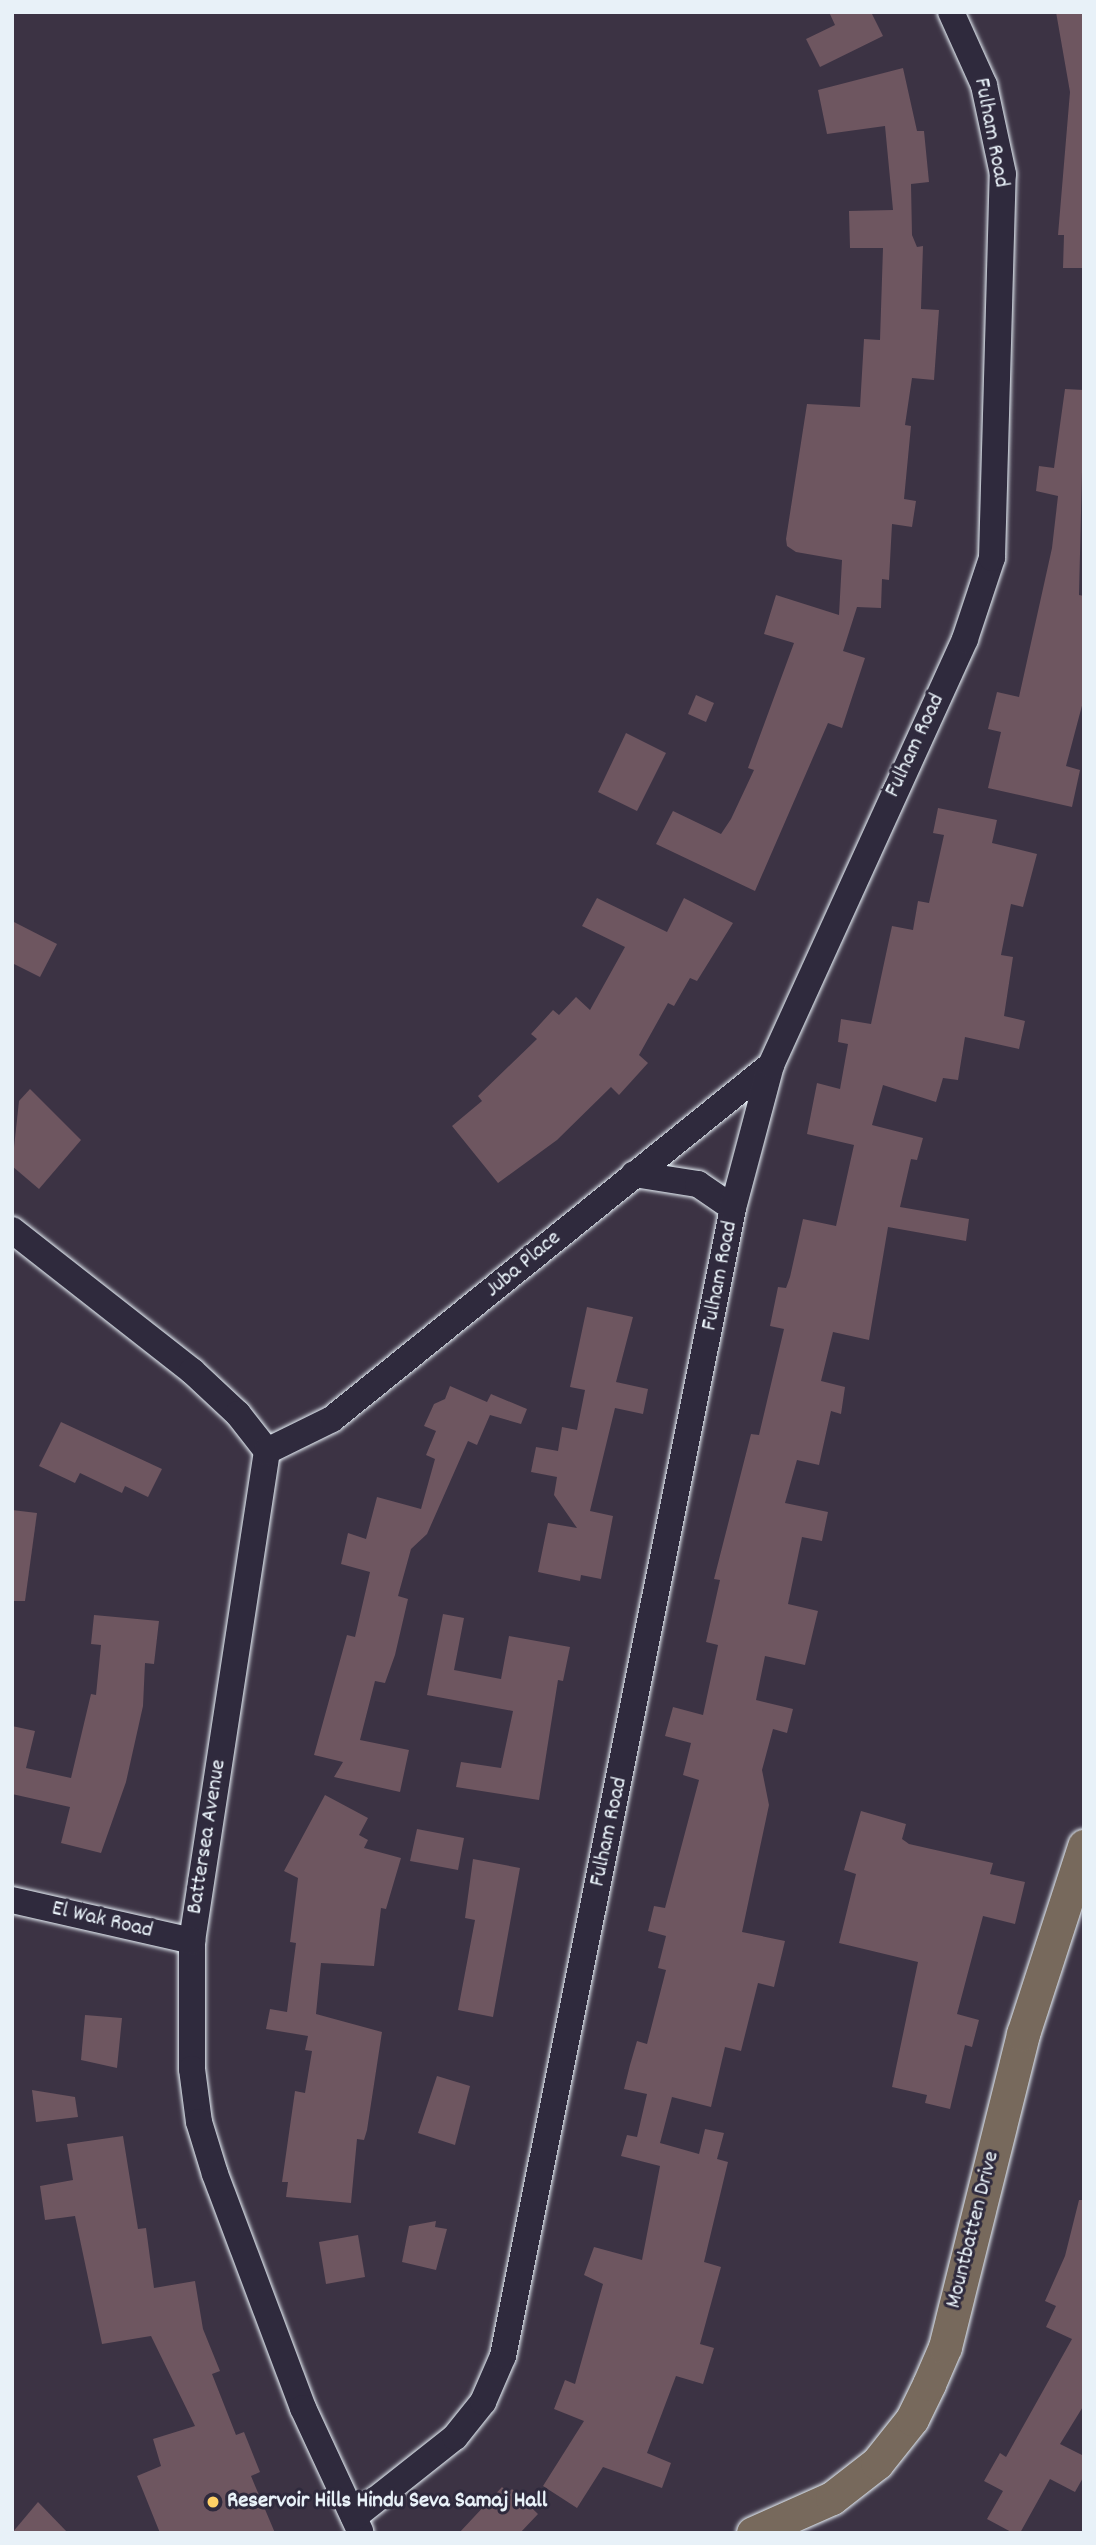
<!DOCTYPE html>
<style>
body{margin:0}
#map{position:relative;width:1096px;height:2545px;overflow:hidden;background:#3c3344;font-family:Dekko,sans-serif}
div>[style]{position:absolute}
[style*='--x']{left:calc(var(--x)*1px);top:calc(var(--y)*1px);width:calc(var(--w)*1px);rotate:calc(var(--a)*1deg)}
.building>*{inset:0;background:#6e5660}
.roads{filter:drop-shadow(0 0 2px #e8f1f8) drop-shadow(0 0 2px #e8f1f8)}
.minor>*{height:26px;margin:-13px;padding:0 13px;transform-origin:13px;border-radius:13px;background:#2f2a3d}
.major>*{height:33px;margin:-16.5px;padding:0 16.5px;transform-origin:16.5px;border-radius:16.5px;background:#77695c}
.dots>*{width:19px;height:19px;translate:-50% -50%;box-sizing:border-box;border:4px solid #2f2a3d;border-radius:50%}
span{translate:-50% -50%;white-space:nowrap;text-align:center;line-height:1.15;-webkit-text-stroke:6px #2f2a3d;paint-order:stroke}
.street-label{font-size:23px;color:#e8f1f8}
.poi-label{font-size:23px;color:#e8f1f8;font-weight:700}
.left{translate:0 -50%;text-align:left}
.frame{position:absolute;inset:0;border:14px solid #e8f1f8;pointer-events:none}
</style>
<div id="map">
<div class="building">
<div style="clip-path:polygon(829px 12px,871px 12px,883px 36px,820px 67px,806px 39px,835px 25px)"></div>
<div style="clip-path:polygon(1056px 12px,1084px 12px,1084px 268px,1063px 268px,1064px 235px,1058px 235px,1070px 92px)"></div>
<div style="clip-path:polygon(903px 68px,917px 131px,924px 131px,929px 182px,911px 184px,912px 235px,917px 247px,923px 246px,921px 309px,939px 310px,934px 380px,912px 378px,905px 425px,911px 426px,904px 499px,916px 501px,912px 527px,892px 524px,889px 580px,882px 579px,881px 608px,857px 607px,843px 651px,865px 658px,842px 728px,828px 723px,755px 891px,656px 844px,673px 811px,721px 834px,731px 819px,754px 770px,748px 768px,794px 643px,764px 634px,776px 595px,839px 615px,842px 560px,796px 552px,787px 546px,786px 539px,807px 404px,860px 407px,864px 339px,880px 340px,883px 248px,850px 248px,849px 211px,893px 210px,885px 126px,827px 134px,818px 90px)"></div>
<div style="clip-path:polygon(1065px 389px,1084px 390px,1079px 595px,1084px 596px,1084px 698px,1066px 766px,1080px 770px,1072px 807px,988px 788px,1001px 732px,988px 729px,997px 692px,1019px 697px,1052px 548px,1058px 496px,1036px 491px,1039px 466px,1054px 468px)"></div>
<div style="clip-path:polygon(696px 695px,714px 703px,706px 722px,688px 714px)"></div>
<div style="clip-path:polygon(626px 733px,666px 753px,637px 811px,598px 792px)"></div>
<div style="clip-path:polygon(938px 808px,997px 820px,992px 843px,1037px 854px,1023px 907px,1011px 904px,1001px 955px,1013px 957px,1004px 1016px,1025px 1021px,1019px 1049px,965px 1037px,958px 1080px,943px 1078px,936px 1102px,883px 1085px,872px 1125px,923px 1138px,917px 1160px,911px 1159px,900px 1207px,969px 1219px,966px 1241px,888px 1227px,869px 1340px,833px 1332px,821px 1381px,845px 1387px,841px 1414px,831px 1411px,819px 1465px,797px 1460px,785px 1503px,828px 1512px,822px 1541px,802px 1537px,788px 1604px,818px 1611px,805px 1665px,765px 1656px,756px 1700px,793px 1709px,787px 1733px,773px 1729px,762px 1770px,769px 1805px,742px 1932px,785px 1941px,774px 1987px,758px 1983px,741px 2051px,725px 2047px,711px 2107px,672px 2097px,660px 2143px,699px 2154px,705px 2129px,724px 2133px,717px 2159px,728px 2162px,704px 2262px,721px 2267px,700px 2344px,714px 2348px,703px 2384px,676px 2376px,647px 2453px,671px 2463px,662px 2488px,603px 2467px,577px 2508px,543px 2486px,584px 2421px,554px 2409px,565px 2380px,575px 2384px,603px 2284px,584px 2275px,594px 2247px,642px 2260px,660px 2166px,621px 2156px,627px 2135px,637px 2137px,647px 2094px,624px 2089px,630px 2065px,637px 2041px,647px 2044px,666px 1970px,658px 1968px,666px 1936px,648px 1931px,654px 1906px,665px 1908px,699px 1780px,683px 1775px,691px 1743px,665px 1736px,673px 1707px,703px 1715px,718px 1645px,706px 1642px,720px 1580px,714px 1579px,751px 1434px,759px 1435px,784px 1329px,770px 1326px,778px 1287px,786px 1288px,790px 1277px,803px 1219px,836px 1226px,854px 1145px,807px 1134px,817px 1083px,840px 1089px,848px 1044px,838px 1042px,841px 1019px,871px 1024px,892px 926px,913px 930px,918px 901px,929px 903px,944px 835px,933px 833px)"></div>
<div style="clip-path:polygon(597px 898px,667px 932px,684px 898px,733px 923px,697px 981px,690px 978px,674px 1006px,668px 1003px,639px 1055px,648px 1063px,619px 1095px,611px 1087px,557px 1140px,498px 1183px,452px 1126px,482px 1101px,478px 1096px,537px 1039px,531px 1034px,553px 1010px,559px 1015px,576px 997px,590px 1010px,625px 947px,582px 926px)"></div>
<div style="clip-path:polygon(12px 921px,57px 944px,40px 977px,12px 963px)"></div>
<div style="clip-path:polygon(30px 1089px,81px 1140px,39px 1189px,12px 1166px,19px 1101px)"></div>
<div style="clip-path:polygon(587px 1307px,633px 1317px,616px 1382px,648px 1389px,643px 1414px,615px 1408px,590px 1511px,613px 1516px,601px 1579px,581px 1575px,580px 1581px,538px 1572px,548px 1523px,577px 1528px,554px 1495px,557px 1477px,531px 1472px,536px 1447px,558px 1451px,562px 1427px,577px 1430px,585px 1390px,570px 1387px)"></div>
<div style="clip-path:polygon(450px 1386px,487px 1402px,491px 1394px,527px 1409px,521px 1424px,490px 1415px,477px 1445px,468px 1441px,427px 1534px,411px 1549px,398px 1596px,408px 1599px,395px 1655px,385px 1683px,375px 1681px,360px 1740px,409px 1750px,400px 1792px,334px 1777px,343px 1762px,314px 1755px,347px 1635px,355px 1637px,370px 1572px,341px 1564px,348px 1533px,366px 1539px,377px 1497px,421px 1509px,435px 1459px,426px 1455px,436px 1431px,424px 1426px,434px 1404px,445px 1399px)"></div>
<div style="clip-path:polygon(61px 1422px,162px 1469px,148px 1497px,125px 1486px,122px 1493px,80px 1473px,75px 1483px,39px 1466px)"></div>
<div style="clip-path:polygon(12px 1510px,37px 1513px,25px 1601px,12px 1601px)"></div>
<div style="clip-path:polygon(443px 1614px,464px 1618px,454px 1670px,501px 1679px,509px 1636px,570px 1647px,563px 1681px,558px 1680px,539px 1800px,456px 1787px,461px 1762px,501px 1768px,513px 1711px,427px 1695px)"></div>
<div style="clip-path:polygon(94px 1615px,159px 1621px,154px 1664px,145px 1663px,143px 1706px,126px 1782px,101px 1853px,61px 1843px,70px 1807px,12px 1794px,12px 1726px,35px 1731px,26px 1768px,71px 1778px,91px 1694px,96px 1695px,101px 1645px,91px 1644px)"></div>
<div style="clip-path:polygon(325px 1795px,368px 1818px,359px 1835px,368px 1840px,364px 1848px,401px 1858px,386px 1909px,381px 1908px,374px 1966px,321px 1963px,316px 2014px,382px 2032px,367px 2130px,364px 2140px,357px 2139px,351px 2203px,286px 2197px,288px 2182px,282px 2182px,295px 2091px,305px 2093px,312px 2051px,305px 2050px,308px 2036px,266px 2029px,270px 2009px,287px 2012px,296px 1943px,290px 1942px,298px 1878px,284px 1871px)"></div>
<div style="clip-path:polygon(861px 1811px,906px 1824px,902px 1839px,909px 1844px,993px 1863px,990px 1874px,1025px 1882px,1015px 1924px,983px 1916px,957px 2014px,979px 2020px,972px 2047px,965px 2045px,950px 2109px,925px 2103px,927px 2095px,892px 2087px,918px 1962px,839px 1943px,856px 1874px,844px 1870px)"></div>
<div style="clip-path:polygon(417px 1829px,464px 1838px,458px 1870px,410px 1861px)"></div>
<div style="clip-path:polygon(473px 1859px,520px 1868px,493px 2017px,458px 2010px,475px 1920px,465px 1918px)"></div>
<div style="clip-path:polygon(85px 2015px,122px 2018px,117px 2068px,81px 2060px)"></div>
<div style="clip-path:polygon(437px 2076px,470px 2086px,455px 2145px,418px 2133px)"></div>
<div style="clip-path:polygon(32px 2090px,75px 2097px,78px 2117px,36px 2122px)"></div>
<div style="clip-path:polygon(123px 2136px,138px 2229px,146px 2228px,154px 2288px,195px 2281px,203px 2329px,220px 2371px,212px 2374px,236px 2435px,244px 2432px,260px 2472px,251px 2476px,275px 2533px,160px 2533px,137px 2476px,161px 2466px,153px 2439px,195px 2426px,151px 2336px,102px 2344px,75px 2216px,45px 2220px,40px 2186px,73px 2180px,67px 2144px)"></div>
<div style="clip-path:polygon(1079px 2200px,1084px 2200px,1084px 2405px,1060px 2444px,1084px 2456px,1084px 2476px,1075px 2492px,1050px 2479px,1020px 2533px,1013px 2533px,987px 2519px,1003px 2491px,984px 2481px,1000px 2453px,1006px 2457px,1072px 2339px,1046px 2327px,1056px 2306px,1045px 2301px,1065px 2256px)"></div>
<div style="clip-path:polygon(436px 2221px,435px 2227px,447px 2229px,436px 2270px,402px 2262px,409px 2226px)"></div>
<div style="clip-path:polygon(358px 2235px,365px 2277px,326px 2284px,319px 2242px)"></div>
<div style="clip-path:polygon(502px 2487px,508px 2493px,512px 2489px,538px 2514px,520px 2533px,459px 2533px)"></div>
<div style="clip-path:polygon(38px 2502px,68px 2533px,12px 2533px)"></div>
</div>
<div class="roads">
<div class="minor">
<div style="--x:634;--y:1174;--w:65;--a:8.9"></div>
<div style="--x:698;--y:1184;--w:42;--a:34.4"></div>
<div style="--x:12;--y:1230;--w:229;--a:38.1"></div>
<div style="--x:192;--y:1371;--w:63;--a:43.1"></div>
<div style="--x:238;--y:1414;--w:47;--a:51.9"></div>
<div style="--x:267;--y:1451;--w:496;--a:98.7"></div>
<div style="--x:192;--y:1941;--w:128;--a:90"></div>
<div style="--x:192;--y:2069;--w:53;--a:82.5"></div>
<div style="--x:199;--y:2122;--w:54;--a:72.9"></div>
<div style="--x:215;--y:2174;--w:250;--a:69.4"></div>
<div style="--x:303;--y:2408;--w:136;--a:65.1"></div>
<div style="--x:267;--y:1451;--w:72;--a:-26.2"></div>
<div style="--x:332;--y:1419;--w:564;--a:-38.88"></div>
<div style="--x:12;--y:1900;--w:185;--a:12.8"></div>
<div style="--x:354;--y:2517;--w:129;--a:-38.4"></div>
<div style="--x:455;--y:2437;--w:45;--a:-51.3"></div>
<div style="--x:483;--y:2402;--w:50;--a:-66.5"></div>
<div style="--x:503;--y:2356;--w:1171;--a:-78.67"></div>
<div style="--x:733;--y:1208;--w:148;--a:-75.1"></div>
<div style="--x:771;--y:1065;--w:468;--a:-65.5"></div>
<div style="--x:965;--y:639;--w:85;--a:-71.6"></div>
<div style="--x:992;--y:558;--w:384;--a:-88.4"></div>
<div style="--x:1003;--y:174;--w:91;--a:-102.1"></div>
<div style="--x:984;--y:85;--w:80;--a:-114.3"></div>
</div>
<div class="major">
<div style="--x:753;--y:2533;--w:86;--a:-23.9"></div>
<div style="--x:832;--y:2498;--w:57;--a:-37.9"></div>
<div style="--x:877;--y:2463;--w:56;--a:-51.5"></div>
<div style="--x:912;--y:2419;--w:39;--a:-64"></div>
<div style="--x:929;--y:2384;--w:40;--a:-66.6"></div>
<div style="--x:945;--y:2347;--w:323;--a:-76"></div>
<div style="--x:1023;--y:2034;--w:198;--a:-72"></div>
</div>
</div>
<div class="dots">
<div style="left:213px;top:2502px;background:#ffd166"></div>
</div>
<div class="street-label">
<span style="left:990px;top:133px;rotate:79deg">Fulham Road</span>
<span style="left:916px;top:746px;rotate:-65deg">Fulham Road</span>
<span style="left:524px;top:1265px;rotate:-40deg">Juba Place</span>
<span style="left:721px;top:1276px;rotate:-79deg">Fulham Road</span>
<span style="left:610px;top:1832px;rotate:-78deg">Fulham Road</span>
<span style="left:208px;top:1837px;rotate:-81deg">Battersea Avenue</span>
<span style="left:102px;top:1921px;rotate:13deg">El Wak Road</span>
<span style="left:974px;top:2230px;rotate:-76deg">Mountbatten Drive</span>
</div>
<div class="poi-label">
<span class="left" style="left:227px;top:2502px">Reservoir Hills Hindu Seva Samaj Hall</span>
</div>
<div class="frame"></div>
</div>
